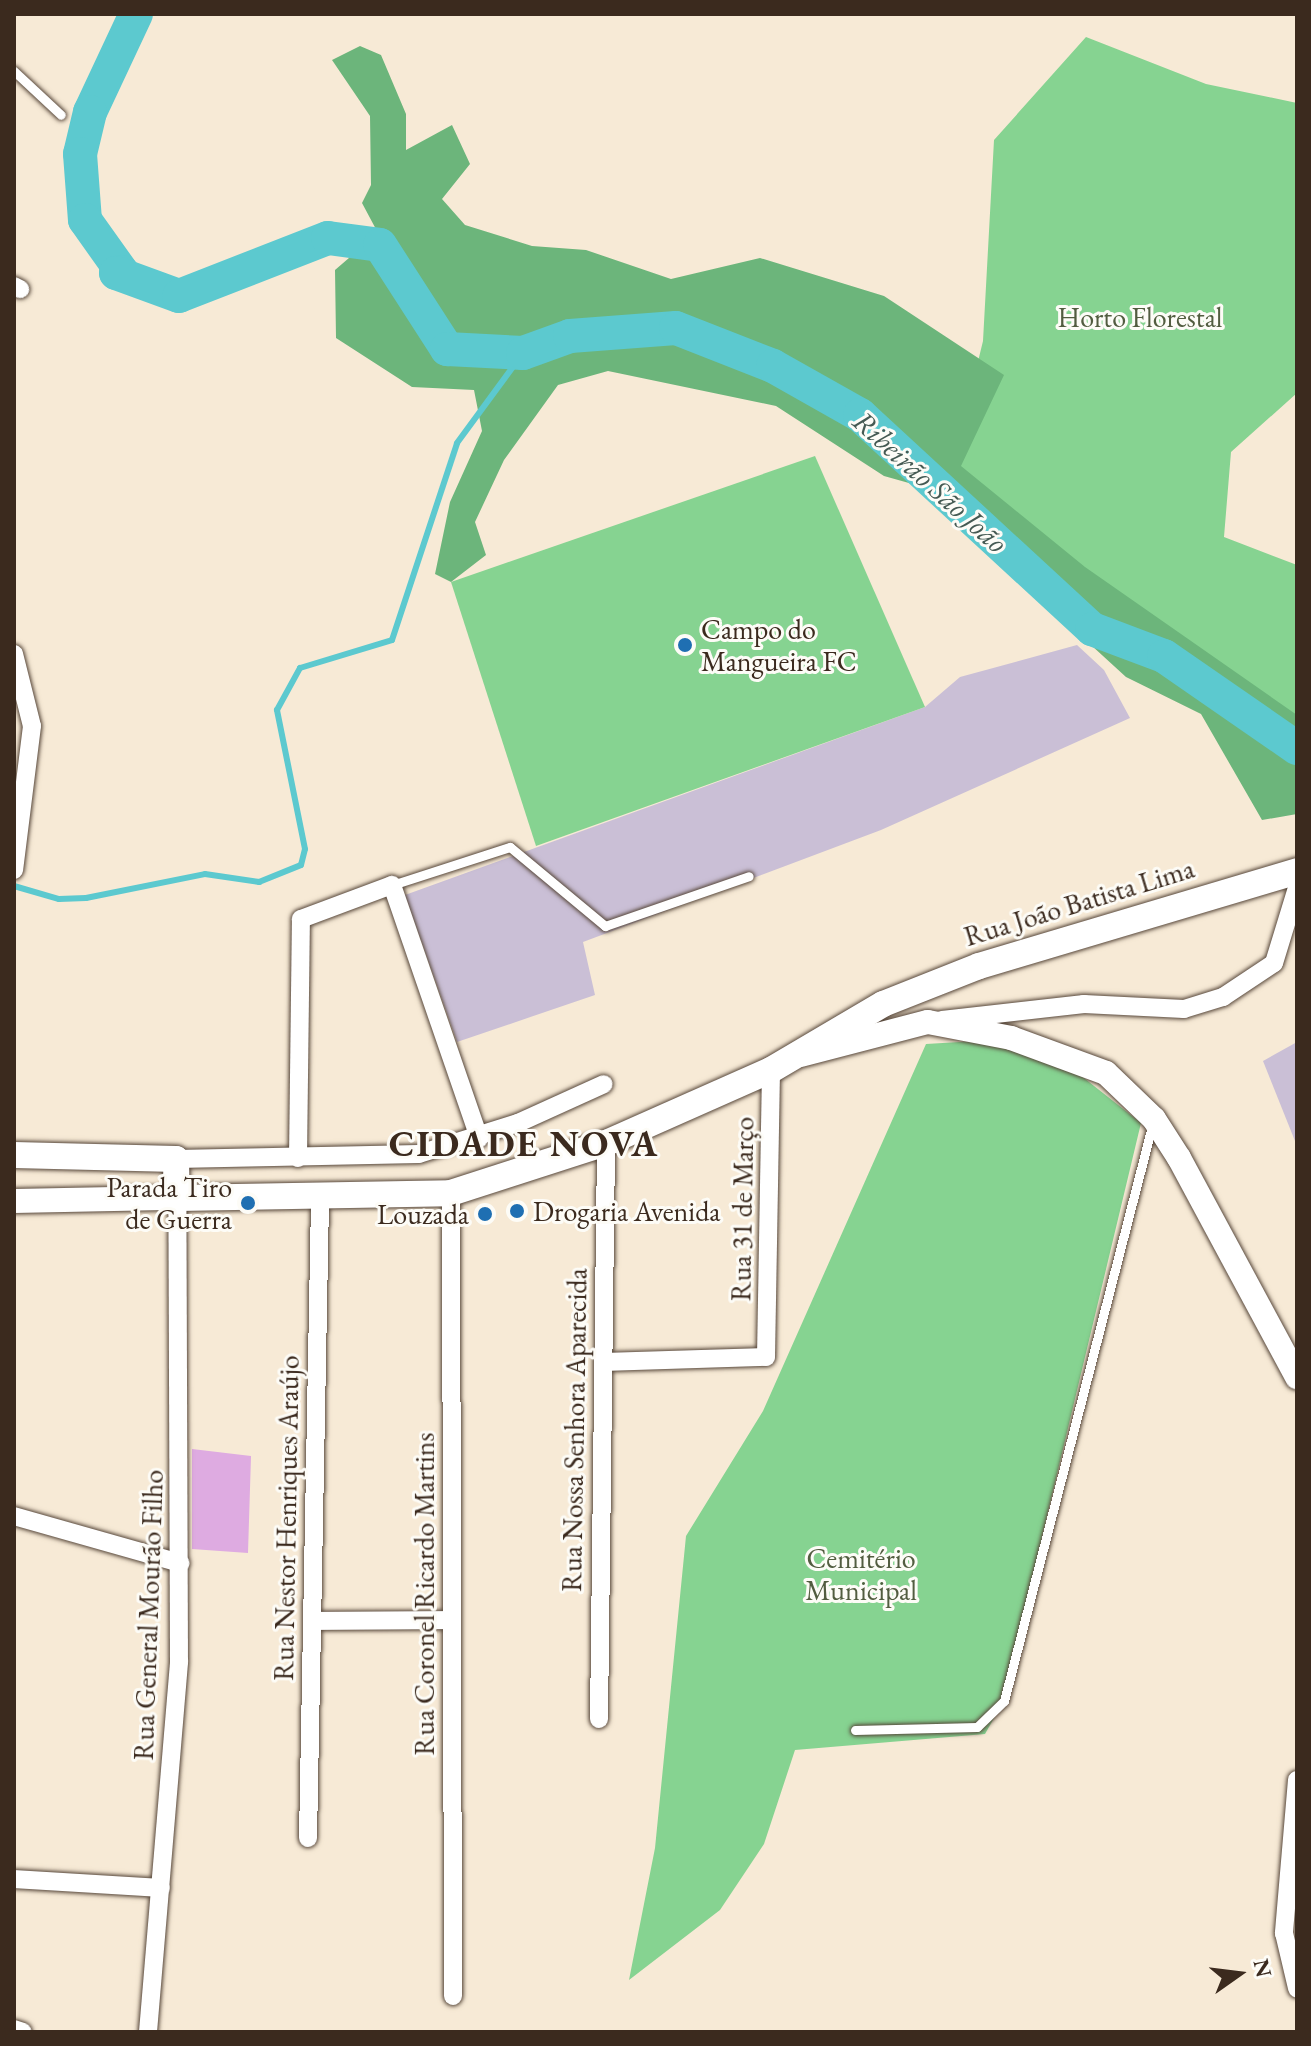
<!DOCTYPE html>
<meta charset="utf-8">
<style>
body{margin:0}
#map{position:relative;width:1311px;height:2046px;overflow:hidden;background:#f7ead6;font-family:"EB Garamond",serif}
div>[style]{position:absolute}
[style*='--x']{left:calc(var(--x)*1px);top:calc(var(--y)*1px);width:calc(var(--w)*1px);rotate:calc(var(--a)*1deg)}
.industrial>*{inset:0;background:#cabfd6}
.green>*{inset:0;background:#86d391}
.forest>*{inset:0;background:#6cb57b}
.stream>*{height:6px;margin:-3px;padding:0 3px;transform-origin:3px;border-radius:3px;background:#5cc9cf}
.river>*{height:34px;margin:-17px;padding:0 17px;transform-origin:17px;border-radius:17px;background:#5cc9cf}
.building>*{inset:0;background:#deabe1}
.roads{filter:drop-shadow(0 0 2px #57473a) drop-shadow(0 0 2px #57473a)}
.service>*{height:9px;margin:-4.5px;padding:0 4.5px;transform-origin:4.5px;border-radius:4.5px;background:#fff}
.minor>*{height:18px;margin:-9px;padding:0 9px;transform-origin:9px;border-radius:9px;background:#fff}
.tertiary>*{height:24px;margin:-12px;padding:0 12px;transform-origin:12px;border-radius:12px;background:#fff}
.secondary>*{height:26px;margin:-13px;padding:0 13px;transform-origin:13px;border-radius:13px;background:#fff}
.dots>*{width:22px;height:22px;translate:-50% -50%;box-sizing:border-box;border:4px solid #fdfcf7;border-radius:50%}
span{translate:-50% -50%;white-space:nowrap;text-align:center;line-height:1.15;-webkit-text-stroke:6px #fdfcf7;paint-order:stroke}
.park-label{font-size:28px;color:#525d40}
.poi-label{font-size:28px;color:#3b2a1e}
.left{translate:0 -50%;text-align:left}
.right{translate:-100% -50%;text-align:right}
.street-label{font-size:28px;color:#3b2a1e}
.water-label{font-size:30px;color:#455a53;font-style:italic}
.district-label{font-size:36px;color:#3b2a1e;font-weight:700;letter-spacing:2px}
.frame{position:absolute;inset:0;border:16px solid #3b2a1e;pointer-events:none}
.north{position:absolute;left:1199px;top:1934px;width:80px;height:80px;-webkit-text-stroke:6px #fdfcf7;paint-order:stroke;rotate:76deg;font-size:22px;font-weight:700;line-height:32px;text-align:center;color:#3b2a1e}
.north::after{content:'';display:block;margin:auto;width:28px;height:36px;background:#3b2a1e;clip-path:polygon(50% 0,100% 100%,50% 72%,0 100%)}
</style>
<div id="map">
<div class="industrial">
<div style="clip-path:polygon(1077px 645px,1104px 670px,1130px 718px,881px 830px,583px 942px,595px 995px,457px 1042px,405px 895px,925px 707px,960px 677px)"></div>
<div style="clip-path:polygon(1297px 1042px,1297px 1146px,1263px 1061px)"></div>
</div>
<div class="green">
<div style="clip-path:polygon(1086px 37px,1206px 84px,1297px 103px,1297px 393px,1231px 452px,1224px 537px,1297px 565px,1297px 749px,934px 486px,958px 443px,983px 341px,994px 140px)"></div>
<div style="clip-path:polygon(815px 456px,925px 707px,536px 846px,451px 582px)"></div>
<div style="clip-path:polygon(976px 1041px,1070px 1067px,1141px 1123px,1002px 1704px,985px 1734px,795px 1750px,764px 1844px,720px 1910px,629px 1980px,655px 1848px,686px 1536px,763px 1411px,926px 1044px)"></div>
</div>
<div class="forest">
<div style="clip-path:polygon(360px 46px,381px 55px,406px 114px,406px 150px,452px 125px,470px 164px,442px 199px,465px 225px,532px 246px,586px 250px,671px 279px,760px 258px,884px 296px,1004px 375px,961px 466px,1085px 567px,1297px 715px,1297px 814px,1262px 820px,1201px 714px,1126px 677px,916px 485px,884px 476px,776px 406px,608px 371px,558px 385px,504px 460px,475px 522px,486px 555px,451px 582px,435px 574px,450px 502px,482px 431px,474px 390px,412px 387px,336px 338px,335px 270px,378px 233px,362px 203px,371px 185px,370px 116px,332px 60px)"></div>
</div>
<div class="stream">
<div style="--x:14;--y:886;--w:47;--a:16.1"></div>
<div style="--x:59;--y:899;--w:27;--a:-2"></div>
<div style="--x:86;--y:898;--w:121;--a:-11.4"></div>
<div style="--x:205;--y:874;--w:55;--a:8.4"></div>
<div style="--x:259;--y:882;--w:45;--a:-22"></div>
<div style="--x:301;--y:865;--w:16;--a:-76"></div>
<div style="--x:305;--y:849;--w:142;--a:-101.4"></div>
<div style="--x:277;--y:710;--w:48;--a:-61.3"></div>
<div style="--x:300;--y:668;--w:96;--a:-16.9"></div>
<div style="--x:392;--y:640;--w:207;--a:-71.7"></div>
<div style="--x:457;--y:443;--w:112;--a:-53.7"></div>
</div>
<div class="river">
<div style="--x:136;--y:14;--w:108;--a:115.1"></div>
<div style="--x:90;--y:112;--w:43;--a:103.4"></div>
<div style="--x:80;--y:154;--w:66;--a:85.7"></div>
<div style="--x:85;--y:220;--w:64;--a:54.6"></div>
<div style="--x:122;--y:272;--w:6;--a:171"></div>
<div style="--x:116;--y:273;--w:67;--a:20.1"></div>
<div style="--x:179;--y:296;--w:160;--a:-21.3"></div>
<div style="--x:328;--y:238;--w:52;--a:7.7"></div>
<div style="--x:380;--y:245;--w:124;--a:57.2"></div>
<div style="--x:447;--y:349;--w:76;--a:3"></div>
<div style="--x:523;--y:353;--w:50;--a:-19.9"></div>
<div style="--x:570;--y:336;--w:106;--a:-4.3"></div>
<div style="--x:676;--y:328;--w:104;--a:21.4"></div>
<div style="--x:773;--y:366;--w:100;--a:29.4"></div>
<div style="--x:860;--y:415;--w:316;--a:42.7"></div>
<div style="--x:1092;--y:629;--w:77;--a:20.6"></div>
<div style="--x:1164;--y:656;--w:162;--a:34.7"></div>
</div>
<div class="building">
<div style="clip-path:polygon(192px 1449px,251px 1456px,248px 1553px,192px 1549px)"></div>
</div>
<div class="roads">
<div class="service">
<div style="--x:14;--y:71;--w:64;--a:43.1"></div>
<div style="--x:392;--y:885;--w:124;--a:-17.9"></div>
<div style="--x:510;--y:847;--w:124;--a:39.7"></div>
<div style="--x:605;--y:926;--w:152;--a:-19.1"></div>
<div style="--x:855;--y:1730;--w:122;--a:-1.4"></div>
<div style="--x:977;--y:1727;--w:37;--a:-44"></div>
<div style="--x:1004;--y:1701;--w:594;--a:-75.57"></div>
</div>
<div class="minor">
<div style="--x:14;--y:286;--w:7;--a:27"></div>
<div style="--x:14;--y:654;--w:74;--a:76"></div>
<div style="--x:32;--y:726;--w:145;--a:97.1"></div>
<div style="--x:942;--y:1020;--w:143;--a:-6.4"></div>
<div style="--x:1084;--y:1004;--w:100;--a:2.9"></div>
<div style="--x:1184;--y:1009;--w:41;--a:-17.1"></div>
<div style="--x:1223;--y:997;--w:61;--a:-33.7"></div>
<div style="--x:1274;--y:963;--w:78;--a:-73"></div>
<div style="--x:298;--y:1158;--w:239;--a:-89.3"></div>
<div style="--x:301;--y:919;--w:97;--a:-20.5"></div>
<div style="--x:392;--y:885;--w:268;--a:71"></div>
<div style="--x:176;--y:1159;--w:243;--a:-1.2"></div>
<div style="--x:419;--y:1154;--w:104;--a:-17.4"></div>
<div style="--x:518;--y:1123;--w:94;--a:-24.4"></div>
<div style="--x:451;--y:1193;--w:803;--a:89.86"></div>
<div style="--x:604;--y:1362;--w:162;--a:-1.8"></div>
<div style="--x:766;--y:1357;--w:287;--a:-89"></div>
<div style="--x:14;--y:1516;--w:173;--a:15.8"></div>
<div style="--x:313;--y:1621;--w:137;--a:-0.4"></div>
<div style="--x:599;--y:1719;--w:576;--a:-89.3"></div>
<div style="--x:1297;--y:1780;--w:154;--a:94.9"></div>
<div style="--x:1284;--y:1933;--w:57;--a:76.7"></div>
<div style="--x:308;--y:1838;--w:639;--a:-88.92"></div>
<div style="--x:14;--y:1879;--w:147;--a:3.5"></div>
<div style="--x:14;--y:2029;--w:9;--a:18"></div>
<div style="--x:148;--y:2032;--w:371;--a:-85.2"></div>
<div style="--x:179;--y:1662;--w:464;--a:-90.2"></div>
</div>
<div class="tertiary">
<div style="--x:801;--y:1055;--w:131;--a:-14.6"></div>
<div style="--x:928;--y:1022;--w:85;--a:10.9"></div>
<div style="--x:1011;--y:1038;--w:101;--a:20.2"></div>
<div style="--x:1106;--y:1073;--w:66;--a:43.8"></div>
<div style="--x:1154;--y:1119;--w:46;--a:57.3"></div>
<div style="--x:1179;--y:1158;--w:249;--a:61.7"></div>
<div style="--x:14;--y:1201;--w:163;--a:-1.1"></div>
</div>
<div class="secondary">
<div style="--x:14;--y:1155;--w:162;--a:1.4"></div>
<div style="--x:176;--y:1159;--w:39;--a:89"></div>
<div style="--x:177;--y:1198;--w:274;--a:-1"></div>
<div style="--x:451;--y:1193;--w:163;--a:-17.9"></div>
<div style="--x:606;--y:1143;--w:180;--a:-23.9"></div>
<div style="--x:771;--y:1070;--w:130;--a:-30.5"></div>
<div style="--x:883;--y:1004;--w:103;--a:-21.6"></div>
<div style="--x:979;--y:966;--w:332;--a:-16.6"></div>
</div>
</div>
<div class="dots">
<div style="left:685px;top:645px;background:#1f6fb2"></div>
<div style="left:248px;top:1203px;background:#1f6fb2"></div>
<div style="left:517px;top:1211px;background:#1f6fb2"></div>
<div style="left:485px;top:1214px;background:#1f6fb2"></div>
</div>
<div class="park-label">
<span style="left:1140px;top:317px">Horto Florestal</span>
<span style="left:861px;top:1574px">Cemitério<br>Municipal</span>
</div>
<div class="poi-label">
<span class="left" style="left:701px;top:645px">Campo do<br>Mangueira FC</span>
<span class="right" style="left:232px;top:1203px">Parada Tiro<br>de Guerra</span>
<span class="left" style="left:533px;top:1211px">Drogaria Avenida</span>
<span class="right" style="left:469px;top:1214px">Louzada</span>
</div>
<div class="street-label">
<span style="left:1079px;top:902px;rotate:-17deg">Rua João Batista Lima</span>
<span style="left:742px;top:1209px;rotate:-89deg">Rua 31 de Março</span>
<span style="left:574px;top:1430px;rotate:-89deg">Rua Nossa Senhora Aparecida</span>
<span style="left:286px;top:1518px;rotate:-89deg">Rua Nestor Henriques Araújo</span>
<span style="left:424px;top:1594px;rotate:-90deg">Rua Coronel Ricardo Martins</span>
<span style="left:148px;top:1615px;rotate:-88deg">Rua General Mourão Filho</span>
</div>
<div class="water-label">
<span style="left:930px;top:482px;rotate:42deg">Ribeirão São João</span>
</div>
<div class="district-label">
<span style="left:524px;top:1144px">CIDADE NOVA</span>
</div>
<div class="frame"></div>
<div class="north">N</div>
</div>
